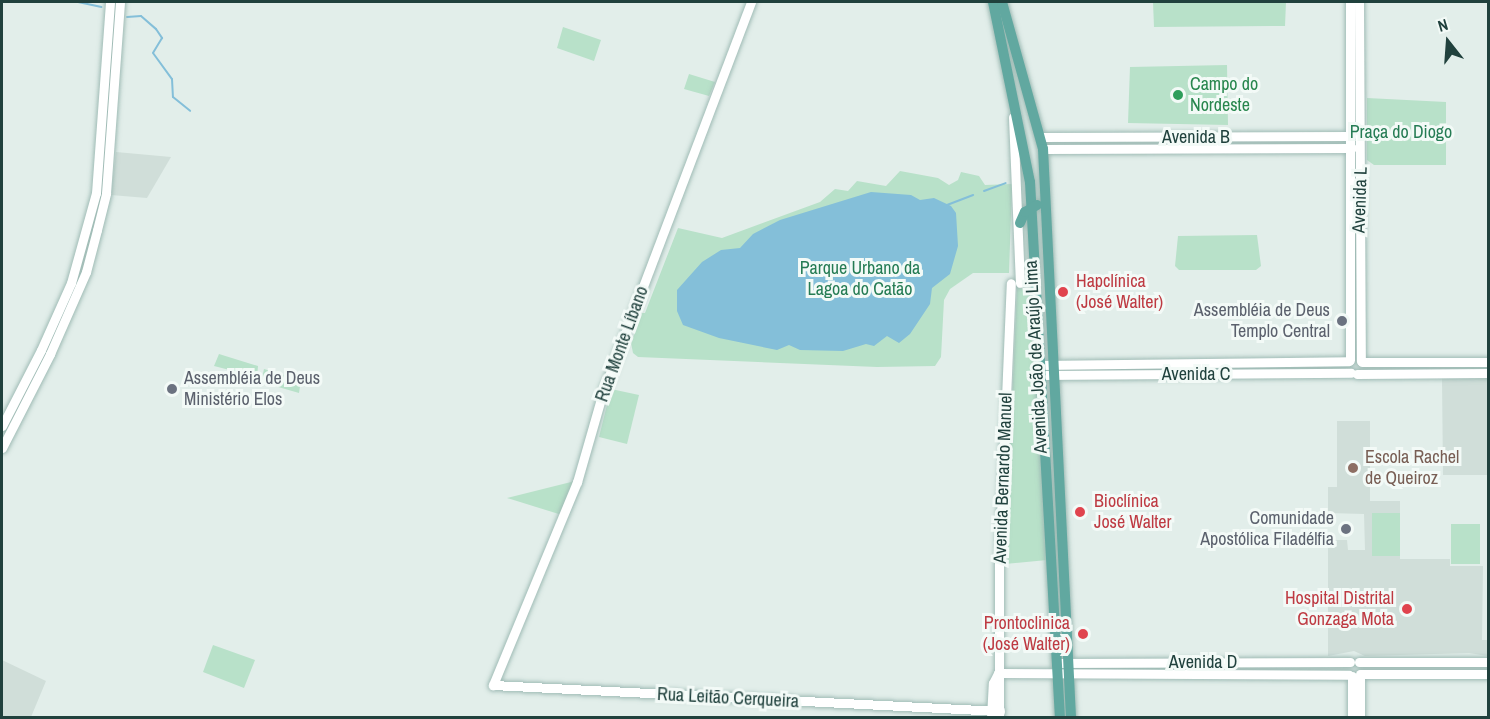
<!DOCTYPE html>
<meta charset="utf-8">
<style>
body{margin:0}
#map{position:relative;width:1490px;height:719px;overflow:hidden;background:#e2eeea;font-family:"Archivo Narrow",sans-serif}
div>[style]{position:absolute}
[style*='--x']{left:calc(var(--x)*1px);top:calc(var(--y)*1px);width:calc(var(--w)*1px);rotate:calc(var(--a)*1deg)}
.built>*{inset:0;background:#d0ded9}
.green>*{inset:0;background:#b8e1c9}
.water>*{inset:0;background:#84bfd9}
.stream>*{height:2px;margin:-1px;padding:0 1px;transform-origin:1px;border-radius:1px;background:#84bfd9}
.roads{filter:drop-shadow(0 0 2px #9fbbb5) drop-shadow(0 0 2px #9fbbb5)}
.secondary>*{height:9px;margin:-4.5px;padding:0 4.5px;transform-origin:4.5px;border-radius:4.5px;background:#fff}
.primary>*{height:10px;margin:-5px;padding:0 5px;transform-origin:5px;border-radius:5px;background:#61a8a0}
.dots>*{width:16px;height:16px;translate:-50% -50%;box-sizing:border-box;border:3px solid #f3faf7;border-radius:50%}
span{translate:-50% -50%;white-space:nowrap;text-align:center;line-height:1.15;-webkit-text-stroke:6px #f3faf7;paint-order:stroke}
.leisure-label{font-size:18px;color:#27864d}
.left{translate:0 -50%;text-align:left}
.park-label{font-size:18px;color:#257c54}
.street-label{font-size:18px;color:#20413d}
.health-label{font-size:18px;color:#be3a42}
.right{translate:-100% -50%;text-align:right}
.worship-label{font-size:18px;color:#5b616d}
.education-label{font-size:18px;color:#785e54}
.frame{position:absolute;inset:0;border:3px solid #20413d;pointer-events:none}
.north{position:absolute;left:1418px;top:12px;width:60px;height:60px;-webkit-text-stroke:4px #f3faf7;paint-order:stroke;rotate:343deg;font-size:16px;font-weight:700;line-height:24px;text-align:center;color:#20413d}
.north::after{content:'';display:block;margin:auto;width:21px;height:27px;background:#20413d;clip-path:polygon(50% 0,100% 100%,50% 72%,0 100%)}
</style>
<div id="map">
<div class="built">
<div style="clip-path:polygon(116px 152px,171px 157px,147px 198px,111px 195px)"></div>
<div style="clip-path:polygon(1442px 378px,1488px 378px,1488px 475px,1443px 475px)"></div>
<div style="clip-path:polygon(1337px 421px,1370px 421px,1370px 501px,1400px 501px,1400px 559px,1450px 559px,1450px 566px,1483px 566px,1482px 640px,1488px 640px,1488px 656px,1469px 653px,1365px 656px,1354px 651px,1328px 656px,1328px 540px,1347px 540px,1348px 550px,1365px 550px,1364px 514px,1328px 513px,1328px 487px,1337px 487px)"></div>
<div style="clip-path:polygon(2px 660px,46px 681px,31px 717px,2px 717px)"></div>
</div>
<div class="green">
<div style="clip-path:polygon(1153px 2px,1286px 2px,1285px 26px,1154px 27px)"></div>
<div style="clip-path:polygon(563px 27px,601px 40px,594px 61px,557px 48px)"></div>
<div style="clip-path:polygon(1227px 65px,1228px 125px,1128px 123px,1130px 67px)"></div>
<div style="clip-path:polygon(689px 74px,715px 82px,709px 96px,684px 89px)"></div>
<div style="clip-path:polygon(1367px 98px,1446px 102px,1446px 165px,1374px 165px,1367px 160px)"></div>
<div style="clip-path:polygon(900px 171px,938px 178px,949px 185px,958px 180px,961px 172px,979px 176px,985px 185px,1012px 184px,1009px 273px,973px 273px,950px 289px,944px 300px,941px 357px,935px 366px,877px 367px,638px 357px,633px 353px,631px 343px,642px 313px,645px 313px,678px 228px,722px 238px,820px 202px,835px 189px,848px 191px,857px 181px,886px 186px)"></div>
<div style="clip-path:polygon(1257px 235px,1261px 266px,1256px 270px,1179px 270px,1175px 266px,1178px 236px)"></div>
<div style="clip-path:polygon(1017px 288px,1033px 289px,1047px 560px,1005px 564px)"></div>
<div style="clip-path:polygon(219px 354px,258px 366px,257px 377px,214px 366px)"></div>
<div style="clip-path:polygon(264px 369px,301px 380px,299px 393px,261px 382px)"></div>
<div style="clip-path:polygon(611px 389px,639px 395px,627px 444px,599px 437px)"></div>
<div style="clip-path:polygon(575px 481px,562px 515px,507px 498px)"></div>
<div style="clip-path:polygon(1372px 513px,1400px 513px,1400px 556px,1372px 556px)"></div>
<div style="clip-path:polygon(1451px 524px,1480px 524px,1480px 564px,1451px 564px)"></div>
<div style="clip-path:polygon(213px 645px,255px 660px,244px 688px,203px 672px)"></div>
</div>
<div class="water">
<div style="clip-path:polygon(871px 192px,911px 195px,920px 200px,934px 198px,951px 206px,956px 213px,958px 246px,950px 274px,932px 288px,930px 304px,910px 334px,899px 343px,887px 336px,874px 346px,866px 344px,843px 351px,800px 350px,789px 345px,777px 350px,719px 338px,683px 325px,677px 311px,677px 290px,702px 262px,721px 250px,740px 248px,753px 234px,780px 220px)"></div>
</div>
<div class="stream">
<div style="--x:78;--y:2;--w:24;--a:12"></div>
<div style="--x:127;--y:17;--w:14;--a:-4"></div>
<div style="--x:141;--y:16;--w:20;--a:41"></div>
<div style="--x:156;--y:29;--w:11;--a:56"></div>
<div style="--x:162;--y:38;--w:17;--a:121"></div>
<div style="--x:153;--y:53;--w:32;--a:54"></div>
<div style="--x:172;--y:79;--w:18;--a:87"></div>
<div style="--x:173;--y:97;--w:22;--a:39"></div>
<div style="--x:984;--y:191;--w:23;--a:-20"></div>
<div style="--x:947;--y:205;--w:28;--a:-21"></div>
</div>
<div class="roads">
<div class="secondary">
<div style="--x:751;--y:2;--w:413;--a:110.8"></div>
<div style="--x:604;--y:388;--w:98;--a:106"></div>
<div style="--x:577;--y:482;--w:220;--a:112.5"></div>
<div style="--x:493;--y:685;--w:508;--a:2.94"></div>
<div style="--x:1350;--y:2;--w:358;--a:90"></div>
<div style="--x:1359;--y:2;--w:359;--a:89.7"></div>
<div style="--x:1013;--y:117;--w:166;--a:87.6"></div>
<div style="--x:1041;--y:137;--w:310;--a:-0.2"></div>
<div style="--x:1043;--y:149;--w:309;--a:-0.2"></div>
<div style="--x:1362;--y:362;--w:126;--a:0"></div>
<div style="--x:1040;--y:365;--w:309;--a:-0.7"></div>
<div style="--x:1357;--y:374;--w:131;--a:-0.4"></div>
<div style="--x:1041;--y:375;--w:310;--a:-0.4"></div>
<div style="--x:2;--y:426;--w:85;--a:-62.8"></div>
<div style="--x:41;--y:350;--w:73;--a:-65.9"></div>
<div style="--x:71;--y:283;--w:93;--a:-74.5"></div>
<div style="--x:96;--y:193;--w:192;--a:-85.8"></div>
<div style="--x:2;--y:448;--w:106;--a:-62.9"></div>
<div style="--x:50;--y:354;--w:90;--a:-66.3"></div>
<div style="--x:86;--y:272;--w:43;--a:-75.3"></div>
<div style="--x:97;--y:230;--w:38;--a:-76"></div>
<div style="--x:106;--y:193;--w:192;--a:-85.8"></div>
<div style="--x:1359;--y:662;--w:129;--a:0"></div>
<div style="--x:1056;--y:663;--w:294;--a:-0.2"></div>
<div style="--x:998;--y:673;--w:351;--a:0.3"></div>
<div style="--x:1360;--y:674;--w:44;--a:90"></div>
<div style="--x:1361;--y:674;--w:127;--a:0"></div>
<div style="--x:1352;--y:676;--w:42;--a:90"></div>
<div style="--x:991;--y:718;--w:35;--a:-87"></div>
<div style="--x:993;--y:683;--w:11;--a:-63"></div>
<div style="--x:999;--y:718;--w:153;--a:-90"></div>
<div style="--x:999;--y:565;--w:282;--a:-87.6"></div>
</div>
<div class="primary">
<div style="--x:993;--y:2;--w:184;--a:78.4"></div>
<div style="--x:1030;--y:182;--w:537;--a:86.8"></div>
<div style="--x:1002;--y:2;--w:153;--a:74.4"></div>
<div style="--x:1043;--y:149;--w:570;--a:87.18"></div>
<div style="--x:1020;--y:223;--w:12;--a:-66"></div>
<div style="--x:1025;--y:212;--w:14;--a:-30"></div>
</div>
</div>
<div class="dots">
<div style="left:1178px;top:95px;background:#2e9e5b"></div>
<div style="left:1063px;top:292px;background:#e0444e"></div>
<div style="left:1342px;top:321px;background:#6b7280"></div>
<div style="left:172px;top:389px;background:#6b7280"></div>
<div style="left:1353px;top:468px;background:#8d6e63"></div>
<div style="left:1080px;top:512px;background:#e0444e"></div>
<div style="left:1346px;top:529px;background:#6b7280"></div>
<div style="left:1407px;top:609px;background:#e0444e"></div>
<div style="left:1083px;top:634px;background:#e0444e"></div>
</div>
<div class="leisure-label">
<span class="left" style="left:1190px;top:95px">Campo do<br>Nordeste</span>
</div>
<div class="park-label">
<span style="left:1401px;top:132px">Praça do Diogo</span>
<span style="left:860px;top:279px">Parque Urbano da<br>Lagoa do Catão</span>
</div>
<div class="street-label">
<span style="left:1196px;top:137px">Avenida B</span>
<span style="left:1360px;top:200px;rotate:-88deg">Avenida L</span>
<span style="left:622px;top:344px;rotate:-70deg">Rua Monte Líbano</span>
<span style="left:1036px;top:357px;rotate:-93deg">Avenida João de Araújo Lima</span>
<span style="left:1196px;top:374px">Avenida C</span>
<span style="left:1003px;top:478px;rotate:-88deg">Avenida Bernardo Manuel</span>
<span style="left:1203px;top:662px">Avenida D</span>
<span style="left:728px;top:698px;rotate:3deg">Rua Leitão Cerqueira</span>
</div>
<div class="health-label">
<span class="left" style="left:1076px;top:292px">Hapclínica<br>(José Walter)</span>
<span class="left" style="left:1094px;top:512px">Bioclínica<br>José Walter</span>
<span class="right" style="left:1394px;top:609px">Hospital Distrital<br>Gonzaga Mota</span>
<span class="right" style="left:1070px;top:634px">Prontoclinica<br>(José Walter)</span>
</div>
<div class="worship-label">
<span class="right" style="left:1330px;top:321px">Assembléia de Deus<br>Templo Central</span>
<span class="left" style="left:184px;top:389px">Assembléia de Deus<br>Ministério Elos</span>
<span class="right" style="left:1334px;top:529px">Comunidade<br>Apostólica Filadélfia</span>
</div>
<div class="education-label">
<span class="left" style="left:1365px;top:468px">Escola Rachel<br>de Queiroz</span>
</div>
<div class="frame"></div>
<div class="north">N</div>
</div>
